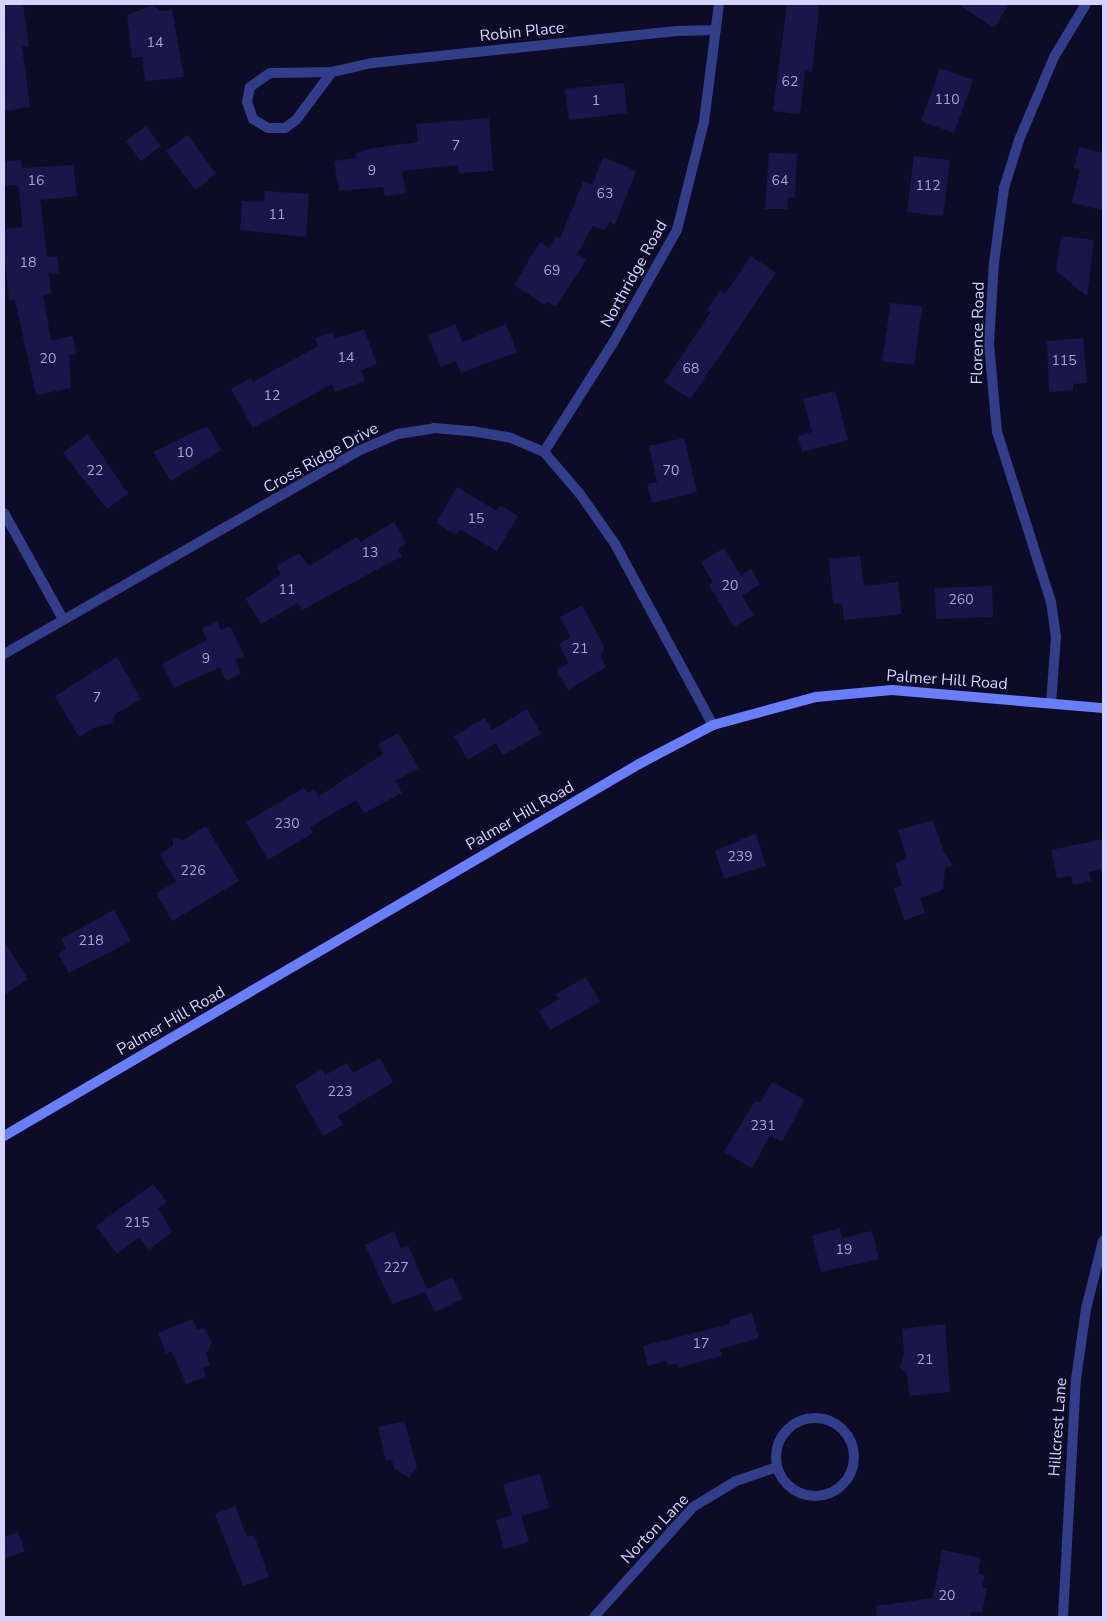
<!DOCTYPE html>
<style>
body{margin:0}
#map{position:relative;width:1107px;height:1621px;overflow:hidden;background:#0d0c26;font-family:"Nunito Sans",sans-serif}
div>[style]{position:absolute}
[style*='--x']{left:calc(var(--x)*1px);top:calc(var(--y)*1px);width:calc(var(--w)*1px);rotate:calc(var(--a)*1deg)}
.building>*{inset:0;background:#191749}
.minor>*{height:10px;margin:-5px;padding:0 5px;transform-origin:5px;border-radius:5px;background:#333e8a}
.minor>.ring{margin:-5px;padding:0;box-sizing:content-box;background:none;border:10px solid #333e8a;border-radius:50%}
.secondary>*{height:10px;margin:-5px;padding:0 5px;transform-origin:5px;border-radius:5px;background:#697dff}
span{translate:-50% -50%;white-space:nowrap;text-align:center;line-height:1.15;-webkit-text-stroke:4px #0d0c26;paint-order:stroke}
.number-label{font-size:14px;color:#a4a5d2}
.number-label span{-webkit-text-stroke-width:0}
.street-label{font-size:16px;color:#d2d4ff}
.frame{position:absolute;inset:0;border:5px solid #d2d4ff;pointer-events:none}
</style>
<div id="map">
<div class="building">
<div style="clip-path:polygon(4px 4px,23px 4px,29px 46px,22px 47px,30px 107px,4px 111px)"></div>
<div style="clip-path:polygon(787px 4px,817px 4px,819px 10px,812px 72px,805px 71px,800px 114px,773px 111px)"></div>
<div style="clip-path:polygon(958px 4px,1009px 4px,994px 28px)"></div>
<div style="clip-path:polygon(153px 5px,161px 11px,172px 10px,184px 77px,145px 81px,142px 57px,132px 58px,127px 15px)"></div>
<div style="clip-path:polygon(940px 68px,973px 80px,954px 133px,921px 121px)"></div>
<div style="clip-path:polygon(624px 83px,627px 113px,569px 120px,565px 89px)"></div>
<div style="clip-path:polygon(489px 118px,493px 171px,459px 173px,458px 165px,402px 171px,406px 193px,385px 196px,383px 187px,339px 191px,334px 161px,356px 158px,355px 154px,368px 149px,418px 142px,416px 124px)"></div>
<div style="clip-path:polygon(146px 126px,161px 146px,141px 161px,126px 141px)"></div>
<div style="clip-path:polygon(188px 135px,216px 174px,195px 190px,166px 151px)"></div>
<div style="clip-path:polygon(1079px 147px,1103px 153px,1103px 210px,1072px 203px,1080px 169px,1074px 168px)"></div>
<div style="clip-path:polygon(769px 153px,797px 154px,795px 197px,788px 197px,787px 209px,765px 209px)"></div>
<div style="clip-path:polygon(914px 156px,950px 160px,943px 216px,907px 212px)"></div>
<div style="clip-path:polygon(603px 157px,636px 171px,615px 225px,610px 222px,604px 230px,593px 226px,577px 254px,586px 260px,556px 307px,547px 301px,545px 305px,514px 285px,540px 242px,549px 248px,556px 236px,560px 239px,583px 182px,592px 185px)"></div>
<div style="clip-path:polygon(21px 160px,22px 168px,73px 165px,77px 196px,40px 200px,47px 257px,57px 256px,59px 273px,49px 274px,51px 294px,43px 295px,51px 340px,73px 336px,76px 354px,69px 355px,71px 388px,36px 395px,15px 300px,9px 300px,4px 249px,4px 229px,23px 227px,18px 185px,4px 186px,4px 162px)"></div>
<div style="clip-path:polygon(265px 191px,309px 194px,306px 237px,240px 230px,242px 201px,264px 202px)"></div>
<div style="clip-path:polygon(1061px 236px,1094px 240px,1087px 296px,1056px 271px)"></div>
<div style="clip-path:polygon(751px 256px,776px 273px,690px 399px,664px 382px,711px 312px,707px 310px,720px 290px,725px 294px)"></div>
<div style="clip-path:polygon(891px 303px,922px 307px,914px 365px,882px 361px)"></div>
<div style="clip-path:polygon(455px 324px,462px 342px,506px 324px,517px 352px,461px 373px,456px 361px,441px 367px,428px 335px)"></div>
<div style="clip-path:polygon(364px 329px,377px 364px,361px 370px,365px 381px,335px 392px,332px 384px,253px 428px,231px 389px,251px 378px,253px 382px,318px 346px,315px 338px,332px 332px,335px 339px)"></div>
<div style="clip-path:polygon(1083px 338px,1087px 383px,1073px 384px,1073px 390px,1049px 392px,1047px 341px)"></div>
<div style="clip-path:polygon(835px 391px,848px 440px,802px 452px,798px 436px,812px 432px,803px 399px)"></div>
<div style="clip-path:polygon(207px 426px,221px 450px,171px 481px,153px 452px)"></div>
<div style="clip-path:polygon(88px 434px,128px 494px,107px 509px,63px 453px)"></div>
<div style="clip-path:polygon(684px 438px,697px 492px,652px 503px,647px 484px,657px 482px,649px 446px)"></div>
<div style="clip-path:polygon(457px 487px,497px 511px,500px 505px,518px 516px,497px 551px,460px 529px,456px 535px,436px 523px)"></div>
<div style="clip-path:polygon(394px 522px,406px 544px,398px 549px,402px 556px,302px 610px,298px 603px,261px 624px,246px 599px,281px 574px,276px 566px,299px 553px,309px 566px,357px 537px,360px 542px)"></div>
<div style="clip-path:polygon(724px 548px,741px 576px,751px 569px,760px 584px,742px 596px,754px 615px,734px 627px,709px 585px,713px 582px,701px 562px)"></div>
<div style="clip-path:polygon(860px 556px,864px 586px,898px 582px,902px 614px,844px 620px,842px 603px,833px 604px,829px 559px)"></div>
<div style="clip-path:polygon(992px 586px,993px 617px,936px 619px,935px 588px)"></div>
<div style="clip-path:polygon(582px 605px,604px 647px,601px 658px,606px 667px,568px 690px,556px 670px,569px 663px,559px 644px,571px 637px,560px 617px)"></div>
<div style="clip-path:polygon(217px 622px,221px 630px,230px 626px,244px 656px,235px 660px,241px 674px,226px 681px,220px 667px,174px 688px,162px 664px,207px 640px,202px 628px)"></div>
<div style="clip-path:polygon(117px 657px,141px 699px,115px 714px,112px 724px,98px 726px,79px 737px,55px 696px)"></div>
<div style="clip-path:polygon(527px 709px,541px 734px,503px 755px,496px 743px,468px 760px,454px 736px,485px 718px,492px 730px)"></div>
<div style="clip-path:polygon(398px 733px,419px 768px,395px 781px,402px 793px,364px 813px,356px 800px,310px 827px,313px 833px,268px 860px,246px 822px,304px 788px,308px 793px,314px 789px,318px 797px,383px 754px,378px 744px)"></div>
<div style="clip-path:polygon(933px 820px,943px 850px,953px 866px,945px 868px,943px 890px,920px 898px,925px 913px,904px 920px,894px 888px,902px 885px,895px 863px,907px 859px,898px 830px)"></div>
<div style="clip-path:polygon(206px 826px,239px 881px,172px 921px,156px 893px,176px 882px,160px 854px,173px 846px,173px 838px,183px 840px)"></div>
<div style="clip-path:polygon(756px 833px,766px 866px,724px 879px,715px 851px)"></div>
<div style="clip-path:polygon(1103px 839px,1103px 869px,1089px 872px,1091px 881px,1073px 885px,1071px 876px,1057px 878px,1051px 850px)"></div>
<div style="clip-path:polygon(114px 910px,131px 941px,69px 973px,58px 954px,66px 949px,61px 939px)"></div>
<div style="clip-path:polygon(4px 942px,28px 979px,4px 995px)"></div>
<div style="clip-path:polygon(586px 977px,600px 1002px,550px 1030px,539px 1011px,559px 999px,556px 994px)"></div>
<div style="clip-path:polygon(380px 1058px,393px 1082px,338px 1116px,343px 1125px,323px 1136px,295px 1086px,322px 1069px,325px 1075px,347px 1063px,353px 1073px)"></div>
<div style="clip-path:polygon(772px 1082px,805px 1100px,782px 1142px,770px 1136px,752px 1168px,724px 1152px,755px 1101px,760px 1103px)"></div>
<div style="clip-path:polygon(153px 1184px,167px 1202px,158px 1208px,172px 1232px,149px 1250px,139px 1237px,117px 1254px,96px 1226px)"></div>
<div style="clip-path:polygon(840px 1228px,842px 1238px,872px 1231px,879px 1259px,821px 1272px,812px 1236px)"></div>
<div style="clip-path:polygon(394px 1231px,401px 1248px,408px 1245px,427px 1289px,452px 1277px,463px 1299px,435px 1312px,425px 1292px,392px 1304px,365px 1245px)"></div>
<div style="clip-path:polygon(752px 1313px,759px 1338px,720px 1349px,722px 1356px,678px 1368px,677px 1363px,668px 1365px,666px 1361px,648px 1366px,643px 1346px,730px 1324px,729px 1320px)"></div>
<div style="clip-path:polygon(193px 1319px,197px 1330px,204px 1328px,212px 1342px,206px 1354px,210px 1365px,203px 1367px,206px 1377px,186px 1384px,172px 1351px,166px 1354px,158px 1333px)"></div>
<div style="clip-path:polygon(945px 1324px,950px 1392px,909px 1396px,907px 1373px,900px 1368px,904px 1353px,902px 1329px)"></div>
<div style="clip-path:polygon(404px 1421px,417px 1467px,409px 1478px,394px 1468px,392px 1460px,386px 1461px,378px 1427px)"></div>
<div style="clip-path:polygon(540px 1474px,549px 1508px,521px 1516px,529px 1542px,504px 1549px,496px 1520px,512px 1515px,503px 1484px)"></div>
<div style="clip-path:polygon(235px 1506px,247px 1537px,254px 1535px,269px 1577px,243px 1586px,215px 1514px)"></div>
<div style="clip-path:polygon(18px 1532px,25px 1551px,4px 1559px,4px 1537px)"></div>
<div style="clip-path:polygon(942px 1550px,981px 1558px,978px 1573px,985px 1575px,982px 1588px,987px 1588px,982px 1613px,971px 1611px,970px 1617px,877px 1617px,876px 1606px,933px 1598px)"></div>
</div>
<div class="minor">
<div style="--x:332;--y:72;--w:60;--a:126.9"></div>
<div style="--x:296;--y:120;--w:14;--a:144"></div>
<div style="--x:285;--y:128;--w:17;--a:180"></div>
<div style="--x:268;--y:128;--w:17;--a:-149"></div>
<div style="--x:253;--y:119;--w:18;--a:-109"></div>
<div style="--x:247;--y:102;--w:15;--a:-79"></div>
<div style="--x:250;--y:87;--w:24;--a:-35"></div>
<div style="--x:270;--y:73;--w:62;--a:-0.9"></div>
<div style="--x:332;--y:72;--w:41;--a:-12.7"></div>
<div style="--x:372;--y:63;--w:306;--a:-6"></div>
<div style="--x:676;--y:31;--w:40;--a:-1.4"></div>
<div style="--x:544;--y:452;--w:129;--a:-57.7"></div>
<div style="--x:613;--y:343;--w:130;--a:-60.5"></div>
<div style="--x:677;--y:230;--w:111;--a:-76"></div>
<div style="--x:704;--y:122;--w:119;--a:-82.8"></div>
<div style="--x:4;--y:513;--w:121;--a:60.9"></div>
<div style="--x:4;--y:654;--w:408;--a:-29.8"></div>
<div style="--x:358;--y:451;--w:43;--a:-23"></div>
<div style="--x:398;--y:434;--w:36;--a:-9"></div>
<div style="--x:434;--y:428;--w:38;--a:5"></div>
<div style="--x:472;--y:431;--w:40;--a:10"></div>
<div style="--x:511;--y:438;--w:36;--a:23"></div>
<div style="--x:544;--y:452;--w:55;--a:49.4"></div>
<div style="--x:580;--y:494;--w:61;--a:55"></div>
<div style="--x:615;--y:544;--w:206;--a:61.6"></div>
<div style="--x:1051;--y:703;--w:66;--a:-85.7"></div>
<div style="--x:1056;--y:637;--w:35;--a:-98"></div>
<div style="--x:1051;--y:602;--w:178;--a:-107.6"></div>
<div style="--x:997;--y:432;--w:88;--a:-95.2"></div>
<div style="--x:989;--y:344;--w:81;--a:-86.5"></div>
<div style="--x:994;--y:263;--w:76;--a:-82.4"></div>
<div style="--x:1004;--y:188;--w:50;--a:-72.6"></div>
<div style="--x:1019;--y:140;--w:90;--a:-67.1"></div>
<div style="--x:1054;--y:57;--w:62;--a:-58.9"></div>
<div class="ring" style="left:776px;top:1418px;width:68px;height:68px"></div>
<div style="--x:594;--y:1617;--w:148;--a:-48"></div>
<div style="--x:693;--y:1507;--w:50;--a:-31.2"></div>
<div style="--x:736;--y:1481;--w:43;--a:-18.9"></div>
<div style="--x:1063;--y:1617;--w:238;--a:-86.9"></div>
<div style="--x:1076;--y:1379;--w:71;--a:-81.9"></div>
<div style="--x:1086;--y:1309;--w:70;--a:-76"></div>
</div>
<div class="secondary">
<div style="--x:4;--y:1136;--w:736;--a:-30.36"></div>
<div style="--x:639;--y:764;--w:84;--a:-27.8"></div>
<div style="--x:713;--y:725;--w:107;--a:-15.2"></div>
<div style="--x:816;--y:697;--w:76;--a:-5.3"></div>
<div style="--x:892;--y:690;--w:212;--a:4.9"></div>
</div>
<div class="number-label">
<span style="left:155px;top:43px">14</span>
<span style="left:790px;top:82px">62</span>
<span style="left:947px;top:100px">110</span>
<span style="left:596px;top:101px">1</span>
<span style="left:456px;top:146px">7</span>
<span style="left:372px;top:171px">9</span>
<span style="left:36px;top:181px">16</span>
<span style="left:780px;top:181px">64</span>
<span style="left:928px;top:186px">112</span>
<span style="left:605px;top:194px">63</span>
<span style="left:277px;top:215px">11</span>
<span style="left:28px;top:263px">18</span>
<span style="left:552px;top:271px">69</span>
<span style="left:346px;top:358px">14</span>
<span style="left:48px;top:359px">20</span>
<span style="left:1064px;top:361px">115</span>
<span style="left:691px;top:369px">68</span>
<span style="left:272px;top:396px">12</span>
<span style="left:185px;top:453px">10</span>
<span style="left:95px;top:471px">22</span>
<span style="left:671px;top:471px">70</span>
<span style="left:476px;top:519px">15</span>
<span style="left:370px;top:553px">13</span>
<span style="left:730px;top:586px">20</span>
<span style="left:287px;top:590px">11</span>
<span style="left:961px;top:600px">260</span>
<span style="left:580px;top:649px">21</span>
<span style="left:206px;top:659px">9</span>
<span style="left:97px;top:698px">7</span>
<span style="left:287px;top:824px">230</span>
<span style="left:740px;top:857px">239</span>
<span style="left:193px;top:871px">226</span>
<span style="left:91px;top:941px">218</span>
<span style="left:340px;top:1092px">223</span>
<span style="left:763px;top:1126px">231</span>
<span style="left:137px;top:1223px">215</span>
<span style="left:844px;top:1250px">19</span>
<span style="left:396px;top:1268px">227</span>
<span style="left:701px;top:1344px">17</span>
<span style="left:925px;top:1360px">21</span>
<span style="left:947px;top:1596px">20</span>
</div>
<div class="street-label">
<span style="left:522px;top:32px;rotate:-6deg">Robin Place</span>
<span style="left:634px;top:274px;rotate:-61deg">Northridge Road</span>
<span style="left:978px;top:333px;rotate:-89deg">Florence Road</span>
<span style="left:321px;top:458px;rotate:-29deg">Cross Ridge Drive</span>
<span style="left:947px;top:680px;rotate:4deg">Palmer Hill Road</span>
<span style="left:520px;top:816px;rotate:-30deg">Palmer Hill Road</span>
<span style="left:171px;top:1021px;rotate:-30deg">Palmer Hill Road</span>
<span style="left:1058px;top:1427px;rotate:-86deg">Hillcrest Lane</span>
<span style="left:655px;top:1529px;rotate:-46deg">Norton Lane</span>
</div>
<div class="frame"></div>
</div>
